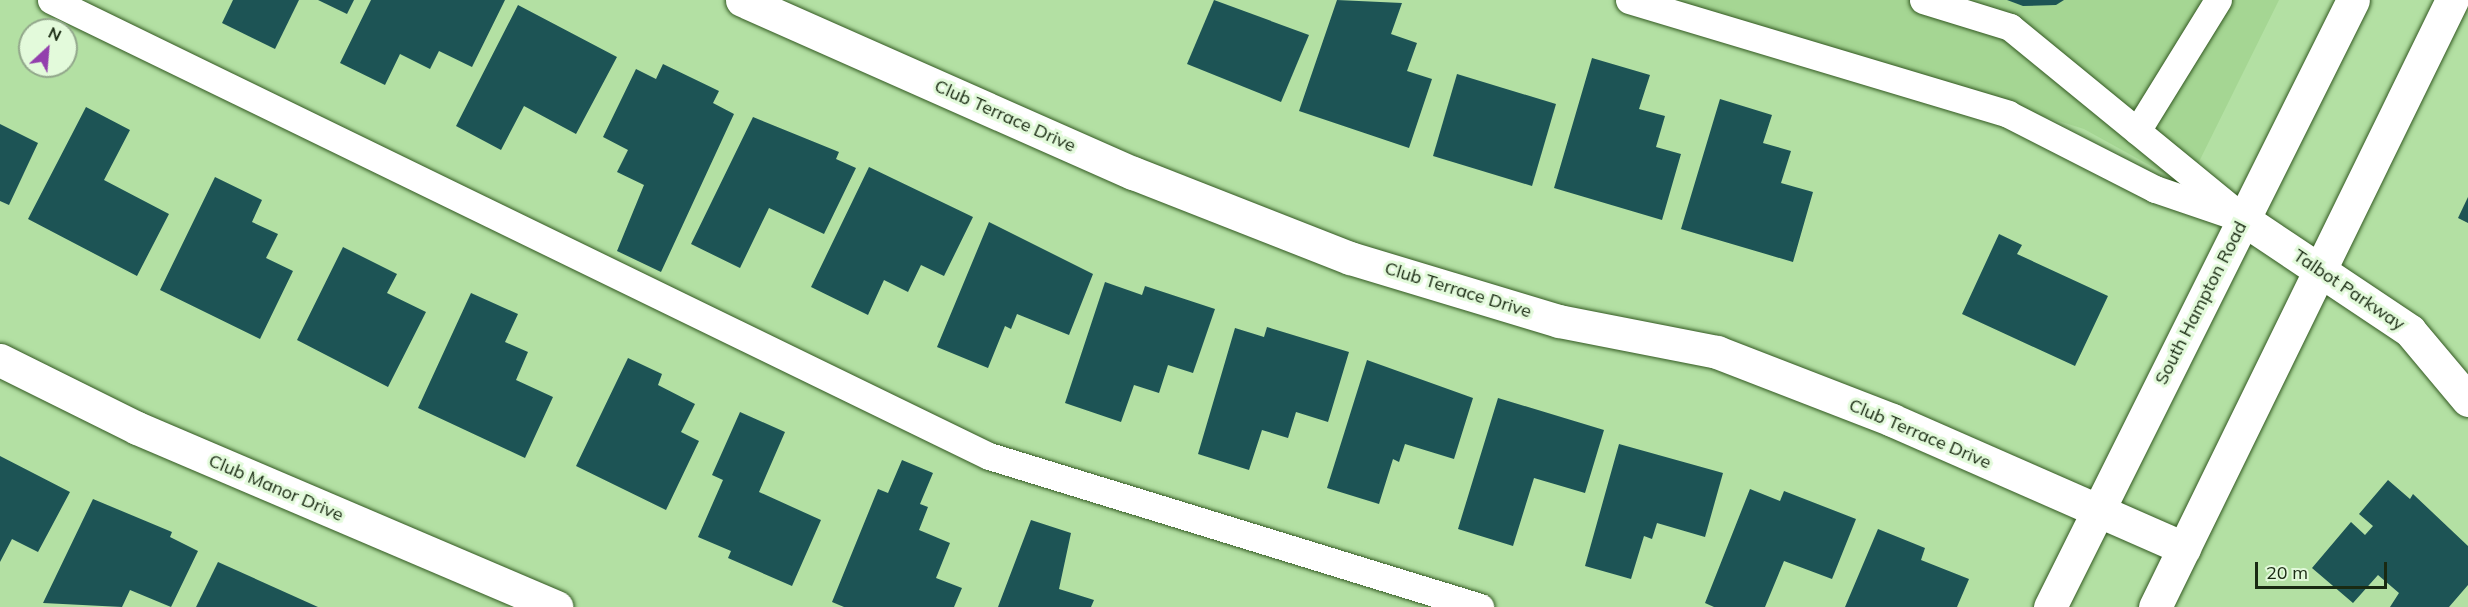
<!DOCTYPE html>
<style>
body{margin:0}
#map{position:relative;width:2468px;height:607px;overflow:hidden;background:#b3e0a3;font-family:Mulish,sans-serif}
div>[style]{position:absolute}
[style*='--x']{left:calc(var(--x)*1px);top:calc(var(--y)*1px);width:calc(var(--w)*1px);rotate:calc(var(--a)*1deg)}
.built>*{inset:0;background:#a5d693}
.building>*{inset:0;background:#1d5455}
.roads{filter:drop-shadow(0 0 2px #335922) drop-shadow(0 0 2px #335922)}
.service>*{height:27px;margin:-13.5px;padding:0 13.5px;transform-origin:13.5px;border-radius:13.5px;background:#fff}
.minor>*{height:33px;margin:-16.5px;padding:0 16.5px;transform-origin:16.5px;border-radius:16.5px;background:#fff}
.secondary>*{height:33px;margin:-16.5px;padding:0 16.5px;transform-origin:16.5px;border-radius:16.5px;background:#fff}
span{translate:-50% -50%;white-space:nowrap;text-align:center;line-height:1.15;-webkit-text-stroke:6px #e3fadb;paint-order:stroke}
.street-label{font-size:18px;color:#192a12}
.north{position:absolute;left:18px;top:18px;width:60px;height:60px;box-sizing:border-box;background:#e3fadb;border:2px solid #92a78b;border-radius:50%;rotate:26deg;font-size:16px;font-weight:700;line-height:24px;text-align:center;color:#192a12}
.north::after{content:'';display:block;margin:auto;width:21px;height:27px;background:#933fad;clip-path:polygon(50% 0,100% 100%,50% 72%,0 100%)}
.scale{position:absolute;left:2255px;top:562px;width:132px;height:27px;box-sizing:border-box;border:3px solid #192a12;border-top:0;padding-left:8px;font-size:18px;line-height:21px;white-space:nowrap;color:#192a12;-webkit-text-stroke:4px #e3fadb;paint-order:stroke}
</style>
<div id="map">
<div class="built">
<div style="clip-path:polygon(1672px 0,2279px 0,2187px 186px,2084px 129px)"></div>
</div>
<div class="building">
<div style="clip-path:polygon(233px 0,299px 0,275px 49px,222px 23px)"></div>
<div style="clip-path:polygon(318px 0,354px 0,347px 14px)"></div>
<div style="clip-path:polygon(371px 0,505px 0,472px 67px,439px 51px,430px 69px,400px 54px,385px 85px,340px 63px)"></div>
<div style="clip-path:polygon(1214px 0,1309px 35px,1281px 102px,1187px 64px)"></div>
<div style="clip-path:polygon(1337px 0,1402px 3px,1391px 34px,1417px 43px,1407px 71px,1432px 79px,1409px 148px,1299px 111px)"></div>
<div style="clip-path:polygon(2007px 0,2064px 0,2056px 5px,2023px 6px)"></div>
<div style="clip-path:polygon(518px 5px,617px 57px,576px 134px,524px 106px,501px 150px,456px 126px)"></div>
<div style="clip-path:polygon(1592px 58px,1650px 75px,1639px 109px,1665px 116px,1656px 147px,1681px 154px,1662px 220px,1554px 188px)"></div>
<div style="clip-path:polygon(663px 64px,719px 91px,713px 103px,734px 114px,661px 272px,617px 251px,644px 185px,617px 172px,628px 150px,603px 137px,636px 69px,656px 79px)"></div>
<div style="clip-path:polygon(1457px 74px,1556px 104px,1532px 186px,1433px 156px)"></div>
<div style="clip-path:polygon(1720px 99px,1772px 115px,1763px 143px,1791px 151px,1781px 183px,1813px 192px,1793px 262px,1681px 229px)"></div>
<div style="clip-path:polygon(86px 107px,130px 130px,104px 180px,169px 214px,137px 276px,28px 219px)"></div>
<div style="clip-path:polygon(753px 117px,839px 152px,836px 159px,856px 168px,824px 234px,769px 208px,740px 268px,691px 244px)"></div>
<div style="clip-path:polygon(0 124px,38px 143px,9px 205px,0 201px)"></div>
<div style="clip-path:polygon(869px 167px,973px 217px,944px 276px,921px 265px,908px 292px,884px 280px,868px 315px,811px 287px)"></div>
<div style="clip-path:polygon(215px 177px,262px 200px,252px 222px,278px 234px,266px 258px,293px 271px,260px 339px,160px 290px)"></div>
<div style="clip-path:polygon(2468px 197px,2468px 223px,2458px 218px)"></div>
<div style="clip-path:polygon(989px 222px,1093px 274px,1069px 335px,1017px 314px,1011px 329px,1005px 326px,988px 368px,937px 347px)"></div>
<div style="clip-path:polygon(1999px 234px,2022px 245px,2017px 254px,2108px 296px,2075px 366px,1962px 314px)"></div>
<div style="clip-path:polygon(343px 247px,397px 274px,387px 293px,426px 312px,388px 387px,297px 340px)"></div>
<div style="clip-path:polygon(1105px 282px,1142px 295px,1145px 286px,1215px 309px,1193px 373px,1168px 365px,1159px 393px,1134px 385px,1121px 422px,1065px 403px)"></div>
<div style="clip-path:polygon(471px 293px,518px 314px,505px 342px,528px 352px,516px 380px,553px 397px,525px 458px,418px 408px)"></div>
<div style="clip-path:polygon(1267px 327px,1349px 352px,1328px 422px,1296px 412px,1288px 438px,1262px 430px,1249px 470px,1198px 454px,1235px 328px,1264px 337px)"></div>
<div style="clip-path:polygon(628px 358px,662px 374px,658px 385px,695px 404px,681px 432px,699px 441px,666px 510px,576px 466px)"></div>
<div style="clip-path:polygon(1367px 360px,1473px 398px,1454px 459px,1405px 444px,1399px 462px,1393px 459px,1379px 504px,1327px 488px)"></div>
<div style="clip-path:polygon(1498px 398px,1604px 430px,1585px 493px,1534px 478px,1513px 546px,1458px 529px)"></div>
<div style="clip-path:polygon(740px 412px,785px 432px,759px 492px,821px 520px,792px 586px,728px 558px,731px 551px,698px 537px,723px 480px,712px 475px)"></div>
<div style="clip-path:polygon(1619px 444px,1723px 473px,1705px 537px,1657px 523px,1652px 539px,1644px 536px,1631px 579px,1585px 566px)"></div>
<div style="clip-path:polygon(0 456px,70px 492px,38px 552px,12px 539px,0 562px)"></div>
<div style="clip-path:polygon(902px 460px,933px 473px,920px 504px,928px 507px,919px 530px,950px 543px,936px 578px,962px 588px,954px 607px,844px 607px,832px 602px,878px 489px,888px 493px)"></div>
<div style="clip-path:polygon(2388px 480px,2410px 499px,2413px 494px,2468px 546px,2468px 585px,2449px 607px,2390px 607px,2399px 593px,2378px 575px,2353px 603px,2312px 568px,2351px 522px,2365px 535px,2373px 526px,2359px 514px)"></div>
<div style="clip-path:polygon(1750px 489px,1780px 501px,1784px 491px,1856px 519px,1832px 579px,1784px 561px,1765px 607px,1714px 607px,1705px 603px)"></div>
<div style="clip-path:polygon(93px 499px,172px 532px,170px 537px,198px 551px,171px 607px,130px 590px,122px 607px,43px 603px)"></div>
<div style="clip-path:polygon(1031px 520px,1071px 533px,1059px 589px,1094px 600px,1091px 607px,998px 607px)"></div>
<div style="clip-path:polygon(1878px 529px,1925px 548px,1921px 560px,1969px 579px,1957px 607px,1845px 607px)"></div>
<div style="clip-path:polygon(218px 562px,318px 607px,196px 607px)"></div>
</div>
<div class="roads">
<div class="service">
<div style="--x:51;--y:0;--w:1043;--a:25.93"></div>
<div style="--x:989;--y:456;--w:514;--a:17.09"></div>
<div style="--x:1629;--y:0;--w:396;--a:16.7"></div>
<div style="--x:2008;--y:114;--w:165;--a:27"></div>
<div style="--x:2155;--y:189;--w:93;--a:18.8"></div>
<div style="--x:1923;--y:0;--w:91;--a:17.2"></div>
<div style="--x:2010;--y:27;--w:286;--a:39.3"></div>
<div style="--x:2137;--y:131;--w:154;--a:-58.3"></div>
</div>
<div class="minor">
<div style="--x:742;--y:0;--w:428;--a:23.9"></div>
<div style="--x:1133;--y:173;--w:233;--a:21.4"></div>
<div style="--x:1350;--y:258;--w:218;--a:16.8"></div>
<div style="--x:1559;--y:321;--w:161;--a:11.1"></div>
<div style="--x:1717;--y:352;--w:188;--a:21.2"></div>
<div style="--x:1892;--y:420;--w:319;--a:23.7"></div>
<div style="--x:2243;--y:219;--w:201;--a:33.8"></div>
<div style="--x:2410;--y:331;--w:90;--a:50"></div>
<div style="--x:0;--y:360;--w:153;--a:26.4"></div>
<div style="--x:137;--y:428;--w:456;--a:23.1"></div>
</div>
<div class="secondary">
<div style="--x:2050;--y:607;--w:678;--a:-63.47"></div>
<div style="--x:2155;--y:607;--w:676;--a:-63.93"></div>
</div>
</div>
<div class="street-label">
<span style="left:1005px;top:116px;rotate:24deg">Club Terrace Drive</span>
<span style="left:1458px;top:290px;rotate:17deg">Club Terrace Drive</span>
<span style="left:2349px;top:290px;rotate:34deg">Talbot Parkway</span>
<span style="left:2201px;top:303px;rotate:-63deg">South Hampton Road</span>
<span style="left:1920px;top:434px;rotate:23deg">Club Terrace Drive</span>
<span style="left:276px;top:488px;rotate:23deg">Club Manor Drive</span>
</div>
<div class="north">N</div>
<div class="scale">20 m</div>
</div>
